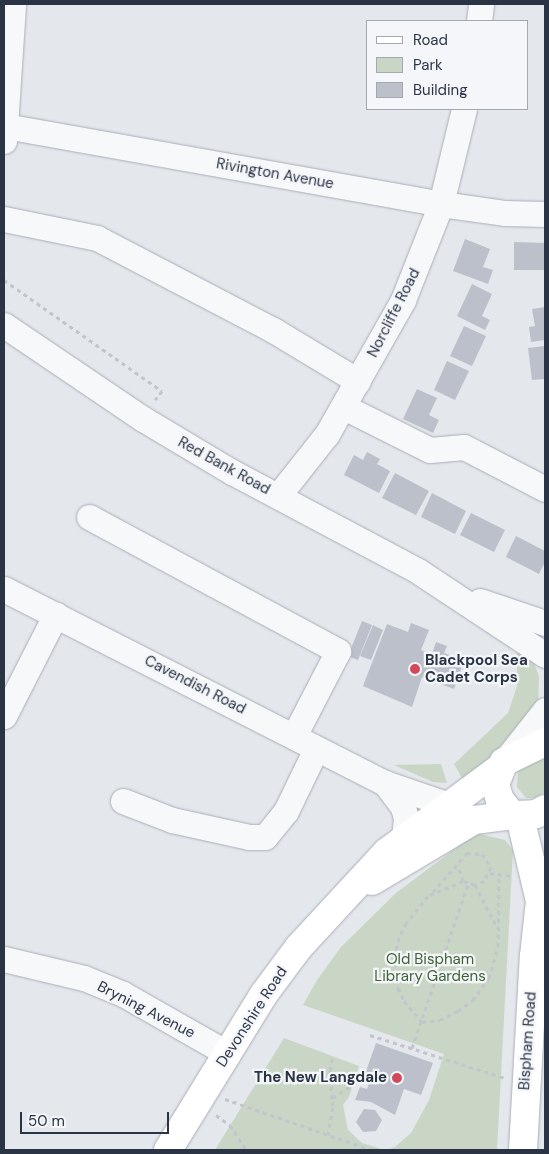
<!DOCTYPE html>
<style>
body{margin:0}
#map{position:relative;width:549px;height:1154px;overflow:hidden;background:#e4e7ec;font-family:"DM Sans",sans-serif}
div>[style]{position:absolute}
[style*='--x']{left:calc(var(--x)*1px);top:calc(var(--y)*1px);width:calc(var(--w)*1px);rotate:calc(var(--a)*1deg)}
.green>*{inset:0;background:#c9d6c5}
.building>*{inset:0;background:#bbc0ca}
.path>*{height:3px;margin-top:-1.5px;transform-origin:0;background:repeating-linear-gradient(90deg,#c2c5cb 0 4px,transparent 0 8px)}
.roads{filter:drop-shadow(0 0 1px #a9aeb7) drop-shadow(0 0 1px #a9aeb7)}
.minor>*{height:25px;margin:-12.5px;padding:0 12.5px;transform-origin:12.5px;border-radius:12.5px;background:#f7f8fa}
.major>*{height:28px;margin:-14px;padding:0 14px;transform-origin:14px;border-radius:14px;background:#fff}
.dots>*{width:14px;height:14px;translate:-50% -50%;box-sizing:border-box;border:2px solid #f4f6f9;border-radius:50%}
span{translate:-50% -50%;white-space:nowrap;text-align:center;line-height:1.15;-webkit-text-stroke:4.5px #f4f6f9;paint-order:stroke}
.street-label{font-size:15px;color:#2b3445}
.poi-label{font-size:15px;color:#2b3445;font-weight:700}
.left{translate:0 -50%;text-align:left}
.right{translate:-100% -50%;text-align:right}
.park-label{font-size:15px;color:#3f6138}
.frame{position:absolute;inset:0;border:5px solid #2b3445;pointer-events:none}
.legend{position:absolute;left:366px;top:20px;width:162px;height:90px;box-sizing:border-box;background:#f4f6f9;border:1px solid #a4a8b1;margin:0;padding:6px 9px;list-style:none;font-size:15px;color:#2b3445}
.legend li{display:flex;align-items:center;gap:10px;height:25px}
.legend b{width:25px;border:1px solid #a4a8b1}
.scale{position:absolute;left:20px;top:1112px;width:149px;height:22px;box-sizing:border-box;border:2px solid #2b3445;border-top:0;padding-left:6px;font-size:15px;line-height:18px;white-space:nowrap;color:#2b3445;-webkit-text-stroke:4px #f4f6f9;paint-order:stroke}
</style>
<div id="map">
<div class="green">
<div style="clip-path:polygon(517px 643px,530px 655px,535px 665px,539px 677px,538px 707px,465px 783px,454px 764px,508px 713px,517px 686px)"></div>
<div style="clip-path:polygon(545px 752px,545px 792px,535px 798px,526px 798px,517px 787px,518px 771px,524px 763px)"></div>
<div style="clip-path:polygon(441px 764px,447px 783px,433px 782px,394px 765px)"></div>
<div style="clip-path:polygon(476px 833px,505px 840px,513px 850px,497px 1150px,215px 1150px,284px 1038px,359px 1066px,349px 1097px,343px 1105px,348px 1130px,362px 1143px,385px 1150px,395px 1147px,411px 1133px,429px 1100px,444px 1054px,303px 1005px,317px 980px,341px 947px,396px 893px)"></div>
</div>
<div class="building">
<div style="clip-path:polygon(465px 239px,490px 249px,483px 267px,493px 270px,488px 284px,453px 271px)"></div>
<div style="clip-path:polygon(514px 242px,545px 243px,545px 270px,514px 270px)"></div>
<div style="clip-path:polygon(472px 284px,492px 294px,482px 316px,490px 320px,485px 330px,457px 316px)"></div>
<div style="clip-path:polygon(545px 307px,545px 340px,531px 342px,529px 327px,535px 326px,532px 309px)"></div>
<div style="clip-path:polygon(464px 326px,486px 336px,472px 366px,450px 356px)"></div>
<div style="clip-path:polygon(545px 346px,545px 379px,532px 380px,528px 348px)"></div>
<div style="clip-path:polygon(447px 361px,469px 371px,455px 400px,434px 390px)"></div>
<div style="clip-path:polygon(417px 389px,437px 398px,429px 415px,439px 420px,433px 433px,403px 419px)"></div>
<div style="clip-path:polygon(367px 452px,380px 459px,377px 464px,390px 471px,379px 493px,344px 475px,354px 455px,363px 460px)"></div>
<div style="clip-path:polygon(395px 473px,429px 491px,416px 515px,382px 498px)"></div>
<div style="clip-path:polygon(432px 493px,466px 511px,455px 534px,421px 517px)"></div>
<div style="clip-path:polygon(471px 513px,505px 530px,494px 552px,460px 535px)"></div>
<div style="clip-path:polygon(516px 536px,545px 551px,545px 562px,539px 574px,506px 557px)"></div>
<div style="clip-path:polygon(362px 621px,372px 625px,358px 660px,348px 656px)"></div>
<div style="clip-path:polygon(411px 623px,429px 630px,421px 650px,432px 654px,436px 642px,447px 646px,444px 653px,464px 660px,454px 689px,422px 677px,412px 707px,363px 686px,387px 624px,408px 632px)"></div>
<div style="clip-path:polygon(373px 625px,383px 630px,371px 660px,360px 656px)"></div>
<div style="clip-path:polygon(376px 1043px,433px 1063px,421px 1095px,404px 1089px,395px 1115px,371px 1102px,355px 1100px,360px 1087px,367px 1089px,370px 1080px,364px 1077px)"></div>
<div style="clip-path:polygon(364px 1109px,375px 1110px,382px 1120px,376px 1131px,363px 1132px,356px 1122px)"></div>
</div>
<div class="path">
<div style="--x:4;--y:280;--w:193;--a:35.1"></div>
<div style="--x:162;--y:391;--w:11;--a:128"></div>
<div style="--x:490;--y:873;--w:22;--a:8"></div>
<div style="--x:463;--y:881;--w:38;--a:157"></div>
<div style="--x:428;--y:896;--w:35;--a:129"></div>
<div style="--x:406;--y:923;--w:17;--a:115"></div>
<div style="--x:399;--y:938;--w:17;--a:103"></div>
<div style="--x:395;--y:955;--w:33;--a:85"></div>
<div style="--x:398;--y:988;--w:14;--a:65"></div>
<div style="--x:404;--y:1001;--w:28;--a:49"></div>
<div style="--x:422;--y:1022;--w:18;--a:-6"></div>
<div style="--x:440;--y:1020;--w:20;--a:-27"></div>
<div style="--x:458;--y:1011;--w:19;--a:-36"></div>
<div style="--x:473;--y:1000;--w:27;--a:-54"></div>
<div style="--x:489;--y:978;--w:33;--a:-74"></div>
<div style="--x:498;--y:946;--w:71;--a:-89.2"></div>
<div style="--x:475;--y:885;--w:45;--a:62.3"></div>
<div style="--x:433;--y:892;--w:52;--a:-48.9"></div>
<div style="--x:467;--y:853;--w:15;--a:4"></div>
<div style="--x:482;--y:854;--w:16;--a:55"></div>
<div style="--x:491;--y:867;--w:16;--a:117"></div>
<div style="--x:484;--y:881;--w:10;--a:156"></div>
<div style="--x:475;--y:885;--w:13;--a:-162"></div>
<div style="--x:463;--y:881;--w:16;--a:-108"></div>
<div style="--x:370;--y:1035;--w:142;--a:17.7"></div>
<div style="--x:412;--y:1048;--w:173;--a:-71.1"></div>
<div style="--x:333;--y:1098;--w:37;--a:-34"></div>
<div style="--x:225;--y:1099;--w:156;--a:19.1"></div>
<div style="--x:216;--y:1115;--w:17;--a:36"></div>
<div style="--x:230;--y:1125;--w:30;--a:57"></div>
<div style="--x:328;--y:1135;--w:29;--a:-80"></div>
<div style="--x:333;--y:1106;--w:36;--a:-95"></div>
<div style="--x:330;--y:1070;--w:14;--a:-78"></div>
</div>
<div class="roads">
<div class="minor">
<div style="--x:479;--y:21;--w:17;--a:-83"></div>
<div style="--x:5;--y:126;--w:443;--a:10.1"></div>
<div style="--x:441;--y:204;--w:65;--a:8"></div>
<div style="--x:505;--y:213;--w:40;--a:1.4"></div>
<div style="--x:4;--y:141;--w:137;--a:-86.2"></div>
<div style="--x:4;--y:219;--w:95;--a:11.5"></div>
<div style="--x:97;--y:238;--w:199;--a:27.6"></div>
<div style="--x:273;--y:330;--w:99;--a:31"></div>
<div style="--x:4;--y:325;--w:168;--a:34.1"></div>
<div style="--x:143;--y:419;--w:104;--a:30.8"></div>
<div style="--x:232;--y:472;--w:211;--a:28"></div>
<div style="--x:418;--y:571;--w:152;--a:33.5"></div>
<div style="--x:344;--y:407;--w:96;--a:26.6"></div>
<div style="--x:430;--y:450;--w:34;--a:-5"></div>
<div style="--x:464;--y:447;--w:91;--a:27.4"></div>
<div style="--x:278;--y:496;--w:79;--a:-51.7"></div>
<div style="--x:327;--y:434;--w:154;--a:-60.4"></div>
<div style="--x:403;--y:300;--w:103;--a:-68.4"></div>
<div style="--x:441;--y:204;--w:98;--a:-76.4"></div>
<div style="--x:89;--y:517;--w:283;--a:28.3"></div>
<div style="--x:338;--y:651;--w:96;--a:117.4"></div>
<div style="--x:4;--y:589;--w:428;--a:27"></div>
<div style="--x:385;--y:783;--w:68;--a:19"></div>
<div style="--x:480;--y:601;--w:69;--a:18.7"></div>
<div style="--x:4;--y:716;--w:114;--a:-63"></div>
<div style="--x:504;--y:762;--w:66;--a:-51.7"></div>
<div style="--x:385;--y:783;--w:30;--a:53"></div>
<div style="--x:403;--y:807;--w:11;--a:75"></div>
<div style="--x:406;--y:818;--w:20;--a:96"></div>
<div style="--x:123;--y:801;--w:53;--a:21.2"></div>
<div style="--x:172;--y:820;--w:79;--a:12.4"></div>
<div style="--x:249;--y:837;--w:16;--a:0"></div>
<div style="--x:265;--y:837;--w:33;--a:-51"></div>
<div style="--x:286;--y:811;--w:69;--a:-64.2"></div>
<div style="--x:4;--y:959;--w:82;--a:13.4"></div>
<div style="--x:84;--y:978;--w:42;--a:22.3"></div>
<div style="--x:123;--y:994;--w:121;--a:29.7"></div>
</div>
<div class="major">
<div style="--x:545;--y:742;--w:46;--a:154"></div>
<div style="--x:504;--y:762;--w:24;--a:112"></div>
<div style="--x:495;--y:784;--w:17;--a:73"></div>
<div style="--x:500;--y:800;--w:19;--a:51"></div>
<div style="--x:512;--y:815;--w:24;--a:-2"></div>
<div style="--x:536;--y:814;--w:10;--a:-29"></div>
<div style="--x:520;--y:817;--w:86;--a:76.6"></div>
<div style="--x:372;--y:881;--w:119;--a:-30.9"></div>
<div style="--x:474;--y:820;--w:38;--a:-7"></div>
<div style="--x:168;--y:1150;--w:183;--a:-58.4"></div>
<div style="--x:264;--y:994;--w:59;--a:-53.3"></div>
<div style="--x:299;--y:947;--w:129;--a:-47.2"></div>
<div style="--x:387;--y:852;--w:142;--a:-36.7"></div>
<div style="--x:523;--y:1150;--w:194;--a:-86.8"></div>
<div style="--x:534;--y:956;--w:55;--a:-83.8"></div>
<div style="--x:540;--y:901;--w:15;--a:-70"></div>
</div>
</div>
<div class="dots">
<div style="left:415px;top:669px;background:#d1495b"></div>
<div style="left:397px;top:1078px;background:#d1495b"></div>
</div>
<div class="street-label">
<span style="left:275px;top:174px;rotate:10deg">Rivington Avenue</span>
<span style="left:394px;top:313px;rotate:-63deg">Norcliffe Road</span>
<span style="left:224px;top:466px;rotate:29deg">Red Bank Road</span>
<span style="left:195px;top:685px;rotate:27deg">Cavendish Road</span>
<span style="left:146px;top:1010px;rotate:27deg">Bryning Avenue</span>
<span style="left:252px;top:1017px;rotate:-57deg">Devonshire Road</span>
<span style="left:528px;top:1041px;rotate:-86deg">Bispham Road</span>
</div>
<div class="poi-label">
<span class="left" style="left:425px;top:669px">Blackpool Sea<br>Cadet Corps</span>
<span class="right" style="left:387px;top:1078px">The New Langdale</span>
</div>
<div class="park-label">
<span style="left:430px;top:968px">Old Bispham<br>Library Gardens</span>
</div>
<div class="frame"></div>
<ul class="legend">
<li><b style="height:6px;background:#fff"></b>Road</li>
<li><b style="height:14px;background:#c9d6c5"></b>Park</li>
<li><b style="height:14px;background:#bbc0ca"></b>Building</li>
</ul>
<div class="scale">50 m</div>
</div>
